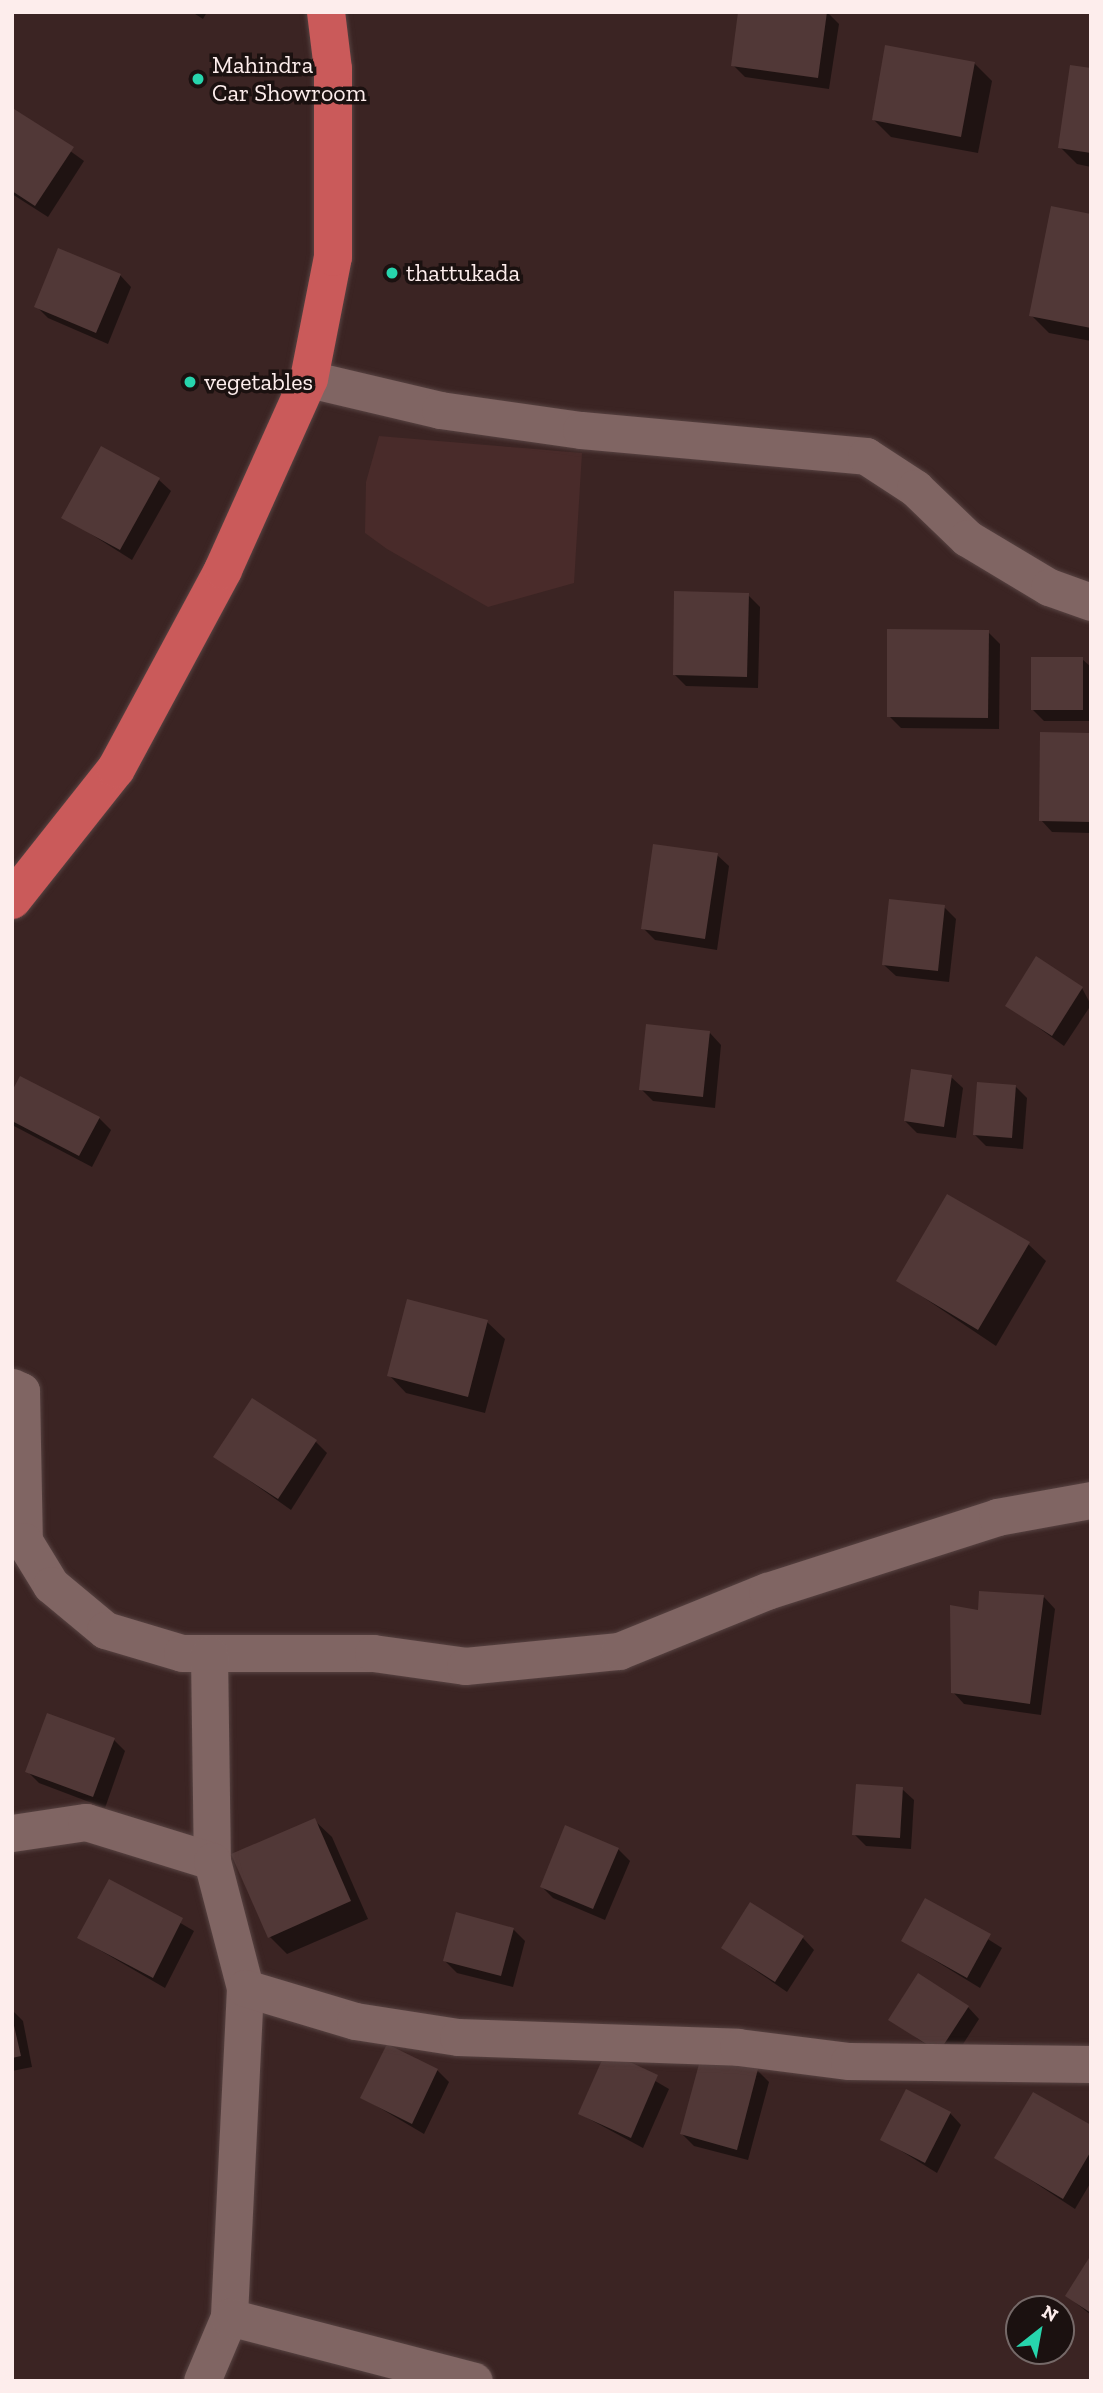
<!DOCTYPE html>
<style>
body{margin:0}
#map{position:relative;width:1103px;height:2393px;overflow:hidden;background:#3b2423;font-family:"Zilla Slab",serif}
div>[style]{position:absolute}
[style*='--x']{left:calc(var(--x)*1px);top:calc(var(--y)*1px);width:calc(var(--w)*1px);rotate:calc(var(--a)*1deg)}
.built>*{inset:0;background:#492b2a}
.shadow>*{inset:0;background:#0007}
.building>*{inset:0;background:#513837}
.roads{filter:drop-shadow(0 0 2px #574342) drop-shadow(0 0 2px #574342)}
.street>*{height:37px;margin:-18.5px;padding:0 18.5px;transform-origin:18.5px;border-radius:18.5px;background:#806563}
.highway>*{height:38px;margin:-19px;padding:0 19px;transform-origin:19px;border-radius:19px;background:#ca5a5a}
.dots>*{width:19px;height:19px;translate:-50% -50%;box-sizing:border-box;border:4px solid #1b1110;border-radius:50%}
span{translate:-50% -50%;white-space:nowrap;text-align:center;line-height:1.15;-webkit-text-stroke:7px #1b1110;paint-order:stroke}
.poi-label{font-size:24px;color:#fdedec}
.left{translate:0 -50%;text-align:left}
.frame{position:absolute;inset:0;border:14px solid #fdedec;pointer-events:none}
.north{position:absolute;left:1005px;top:2295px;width:70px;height:70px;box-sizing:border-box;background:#1b1110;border:2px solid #756968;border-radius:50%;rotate:31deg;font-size:19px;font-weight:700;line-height:28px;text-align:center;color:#fdedec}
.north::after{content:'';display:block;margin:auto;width:24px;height:32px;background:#27d5ad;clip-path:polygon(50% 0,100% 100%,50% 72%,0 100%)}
</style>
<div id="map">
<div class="built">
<div style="clip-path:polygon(379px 436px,582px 453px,574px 583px,488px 607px,387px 549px,365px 533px,366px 482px)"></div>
</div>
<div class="shadow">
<div style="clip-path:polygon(192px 12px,207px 12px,203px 19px)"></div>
<div style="clip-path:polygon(740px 12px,827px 12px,839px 24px,829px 89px,745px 77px,733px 65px)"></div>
<div style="clip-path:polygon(974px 63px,992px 81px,978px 153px,891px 137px,873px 119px)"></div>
<div style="clip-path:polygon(1091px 70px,1091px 167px,1077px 164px,1060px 147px)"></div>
<div style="clip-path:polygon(15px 111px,84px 161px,48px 217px,12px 194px)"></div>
<div style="clip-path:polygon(1091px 216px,1091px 341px,1049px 333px,1031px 315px)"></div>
<div style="clip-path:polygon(120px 275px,131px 287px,108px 344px,48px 318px,36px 306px)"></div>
<div style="clip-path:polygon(159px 480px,171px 491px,132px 560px,64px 517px)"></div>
<div style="clip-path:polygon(748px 595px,760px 607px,758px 688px,686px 686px,674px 674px)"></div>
<div style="clip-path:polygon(988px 632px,1000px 644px,999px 729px,901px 728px,889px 716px)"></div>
<div style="clip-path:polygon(1082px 659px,1091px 667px,1091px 721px,1044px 721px,1032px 709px)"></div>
<div style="clip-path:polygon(1091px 735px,1091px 833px,1052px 832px,1041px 820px)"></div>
<div style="clip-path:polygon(717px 855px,729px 866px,717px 950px,655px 940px,643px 928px)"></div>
<div style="clip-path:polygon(944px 907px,956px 919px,949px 982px,896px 976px,884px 965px)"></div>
<div style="clip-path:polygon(1082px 988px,1091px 1005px,1064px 1046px,1007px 1005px)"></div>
<div style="clip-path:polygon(710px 1033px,721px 1045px,715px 1108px,653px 1101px,641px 1089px)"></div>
<div style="clip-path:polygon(951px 1077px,963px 1088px,956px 1138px,917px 1133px,905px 1121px)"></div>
<div style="clip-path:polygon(1015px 1086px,1027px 1098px,1023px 1149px,986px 1146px,974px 1134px)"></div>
<div style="clip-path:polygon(12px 1095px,99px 1118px,111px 1130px,92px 1167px,14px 1126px)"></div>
<div style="clip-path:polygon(1028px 1244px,1046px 1261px,996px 1346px,899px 1281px)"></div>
<div style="clip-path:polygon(487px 1322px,505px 1339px,485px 1413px,406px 1393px,389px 1375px)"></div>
<div style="clip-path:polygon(315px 1441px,327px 1453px,291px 1510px,216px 1457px)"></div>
<div style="clip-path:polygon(1044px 1597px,1055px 1609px,1041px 1715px,964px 1704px,953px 1692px)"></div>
<div style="clip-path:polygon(114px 1740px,125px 1751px,105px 1808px,39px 1783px,27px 1771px)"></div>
<div style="clip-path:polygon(902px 1789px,914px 1800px,911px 1849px,866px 1846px,854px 1834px)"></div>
<div style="clip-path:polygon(314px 1820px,332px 1837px,368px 1919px,287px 1954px,270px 1937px)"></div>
<div style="clip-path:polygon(618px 1849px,630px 1861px,605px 1920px,553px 1898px,542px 1887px)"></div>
<div style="clip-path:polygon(109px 1881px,194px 1931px,165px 1988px,79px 1938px)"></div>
<div style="clip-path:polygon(926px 1900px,1002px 1948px,980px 1988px,903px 1941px)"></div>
<div style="clip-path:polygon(513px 1929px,525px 1941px,513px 1987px,457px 1973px,445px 1961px)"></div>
<div style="clip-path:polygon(803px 1938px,814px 1950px,787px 1992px,723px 1948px)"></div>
<div style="clip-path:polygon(968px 2007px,979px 2019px,951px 2063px,891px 2019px)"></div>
<div style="clip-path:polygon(12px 2010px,23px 2021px,32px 2067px,12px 2071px)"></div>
<div style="clip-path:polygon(607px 2053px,669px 2089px,643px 2148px,580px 2114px)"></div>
<div style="clip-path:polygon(437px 2070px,449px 2082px,424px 2134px,363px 2098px)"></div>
<div style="clip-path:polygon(757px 2070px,769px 2082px,748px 2160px,694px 2146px,682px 2134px)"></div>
<div style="clip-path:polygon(950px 2113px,961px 2125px,937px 2173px,882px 2139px)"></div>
<div style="clip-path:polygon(1091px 2127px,1091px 2182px,1075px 2209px,996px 2157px)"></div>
<div style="clip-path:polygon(1091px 2262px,1091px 2315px,1067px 2296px)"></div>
</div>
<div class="building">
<div style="clip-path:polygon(738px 12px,827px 12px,818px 78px,731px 66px)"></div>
<div style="clip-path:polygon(885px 45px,975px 62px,961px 137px,872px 120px)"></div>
<div style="clip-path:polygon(1070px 65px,1091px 68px,1091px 153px,1058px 148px)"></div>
<div style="clip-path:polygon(14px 109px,74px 147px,35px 206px,12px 191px)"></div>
<div style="clip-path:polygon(1051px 206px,1091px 214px,1091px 328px,1029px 316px)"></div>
<div style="clip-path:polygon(58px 248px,121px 274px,96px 333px,34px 307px)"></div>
<div style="clip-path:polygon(101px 446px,160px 478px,120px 550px,61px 518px)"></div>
<div style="clip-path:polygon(674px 591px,749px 593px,747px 677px,673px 675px)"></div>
<div style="clip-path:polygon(887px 629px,989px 630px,988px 718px,887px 717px)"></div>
<div style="clip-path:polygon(1031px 657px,1083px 657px,1083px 710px,1031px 710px)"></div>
<div style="clip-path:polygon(1040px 732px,1091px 733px,1091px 822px,1039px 821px)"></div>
<div style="clip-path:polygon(653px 844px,718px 853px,705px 939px,641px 929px)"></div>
<div style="clip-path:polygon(889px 899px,945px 905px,938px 971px,882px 965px)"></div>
<div style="clip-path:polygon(1036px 956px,1083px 987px,1052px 1036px,1005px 1006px)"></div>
<div style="clip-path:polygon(646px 1024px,710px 1031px,703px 1097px,639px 1090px)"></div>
<div style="clip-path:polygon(911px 1069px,952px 1075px,944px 1127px,904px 1121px)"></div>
<div style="clip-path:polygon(20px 1076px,100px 1117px,79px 1156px,12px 1121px,12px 1091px)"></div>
<div style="clip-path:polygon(977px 1082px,1016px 1085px,1012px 1138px,973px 1135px)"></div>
<div style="clip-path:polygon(947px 1194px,1030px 1242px,978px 1330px,896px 1281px)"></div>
<div style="clip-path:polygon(407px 1299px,488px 1320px,468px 1397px,387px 1376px)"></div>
<div style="clip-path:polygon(252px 1398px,317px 1440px,278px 1499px,213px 1457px)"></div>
<div style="clip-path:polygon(979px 1591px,1044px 1595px,1030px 1704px,951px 1693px,950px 1605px,978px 1610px)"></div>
<div style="clip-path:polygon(47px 1713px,115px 1738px,93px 1797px,25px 1772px)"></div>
<div style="clip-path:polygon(856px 1784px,903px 1787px,900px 1838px,852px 1835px)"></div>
<div style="clip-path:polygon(315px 1818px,351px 1901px,268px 1938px,231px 1854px)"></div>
<div style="clip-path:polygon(565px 1825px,619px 1848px,593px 1909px,540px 1887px)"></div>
<div style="clip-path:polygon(109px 1879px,183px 1918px,153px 1978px,77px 1938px)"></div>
<div style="clip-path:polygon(925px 1898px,991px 1934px,967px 1978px,901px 1941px)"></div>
<div style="clip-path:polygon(750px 1902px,804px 1936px,775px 1982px,721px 1948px)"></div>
<div style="clip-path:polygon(456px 1912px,514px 1928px,501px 1976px,443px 1961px)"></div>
<div style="clip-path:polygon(918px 1973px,969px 2006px,939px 2052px,888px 2020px)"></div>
<div style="clip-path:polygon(12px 2017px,21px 2056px,12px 2058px)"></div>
<div style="clip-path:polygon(387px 2044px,438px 2069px,412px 2124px,360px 2098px)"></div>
<div style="clip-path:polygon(606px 2051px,658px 2075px,631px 2138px,578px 2114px)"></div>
<div style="clip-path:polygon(702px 2053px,758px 2069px,737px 2150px,680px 2134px)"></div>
<div style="clip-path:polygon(906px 2089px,951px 2112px,925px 2163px,880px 2140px)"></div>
<div style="clip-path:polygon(1033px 2092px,1091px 2125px,1091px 2151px,1063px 2199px,994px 2158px)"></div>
<div style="clip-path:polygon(1089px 2258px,1091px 2260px,1091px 2313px,1065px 2296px)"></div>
</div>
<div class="roads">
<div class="street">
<div style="--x:309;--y:379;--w:135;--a:13.3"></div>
<div style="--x:440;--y:410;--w:142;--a:8.1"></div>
<div style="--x:581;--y:430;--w:286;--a:5.2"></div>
<div style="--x:866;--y:456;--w:59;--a:33.1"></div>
<div style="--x:915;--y:488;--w:72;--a:43.9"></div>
<div style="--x:967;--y:538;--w:96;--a:30.9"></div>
<div style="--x:1049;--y:587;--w:45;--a:19.7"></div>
<div style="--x:12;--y:1387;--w:10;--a:24"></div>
<div style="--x:21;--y:1391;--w:150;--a:88.9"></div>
<div style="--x:24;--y:1541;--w:52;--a:58.5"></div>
<div style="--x:51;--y:1585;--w:70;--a:39.8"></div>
<div style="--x:105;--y:1630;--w:80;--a:16.6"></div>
<div style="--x:182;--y:1653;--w:191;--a:0"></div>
<div style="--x:373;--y:1653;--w:93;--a:8"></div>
<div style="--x:465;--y:1666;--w:155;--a:-5.6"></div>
<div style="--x:619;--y:1651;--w:160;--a:-22.1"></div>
<div style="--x:767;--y:1591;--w:242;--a:-17.8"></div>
<div style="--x:997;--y:1517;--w:96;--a:-10.3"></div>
<div style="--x:209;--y:1654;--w:207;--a:89.2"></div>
<div style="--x:12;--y:1833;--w:75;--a:-8.5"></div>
<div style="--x:86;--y:1822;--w:132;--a:17.2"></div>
<div style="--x:212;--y:1861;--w:131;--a:75.4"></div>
<div style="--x:245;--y:1988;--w:329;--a:92.8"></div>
<div style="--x:229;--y:2317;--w:69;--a:112.9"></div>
<div style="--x:245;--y:1988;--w:115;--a:16.7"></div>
<div style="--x:355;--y:2021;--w:104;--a:8.8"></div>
<div style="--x:458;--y:2037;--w:280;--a:2"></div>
<div style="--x:738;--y:2047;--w:112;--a:7.2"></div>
<div style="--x:849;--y:2061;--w:242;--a:0.7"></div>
<div style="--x:229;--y:2317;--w:253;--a:14.6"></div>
</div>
<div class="highway">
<div style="--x:12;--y:900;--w:167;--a:-51.6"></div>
<div style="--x:116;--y:769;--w:226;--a:-61.7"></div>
<div style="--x:223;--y:570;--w:209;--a:-65.8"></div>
<div style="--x:309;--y:379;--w:124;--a:-78.9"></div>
<div style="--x:333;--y:257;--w:188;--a:-90"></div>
<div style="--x:333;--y:69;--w:57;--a:-97"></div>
</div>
</div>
<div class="dots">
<div style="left:198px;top:79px;background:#27d5ad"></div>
<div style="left:392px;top:273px;background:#27d5ad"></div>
<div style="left:190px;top:382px;background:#27d5ad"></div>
</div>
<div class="poi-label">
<span class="left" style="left:212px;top:79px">Mahindra<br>Car Showroom</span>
<span class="left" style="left:406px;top:273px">thattukada</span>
<span class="left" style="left:204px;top:382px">vegetables</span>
</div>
<div class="frame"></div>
<div class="north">N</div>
</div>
